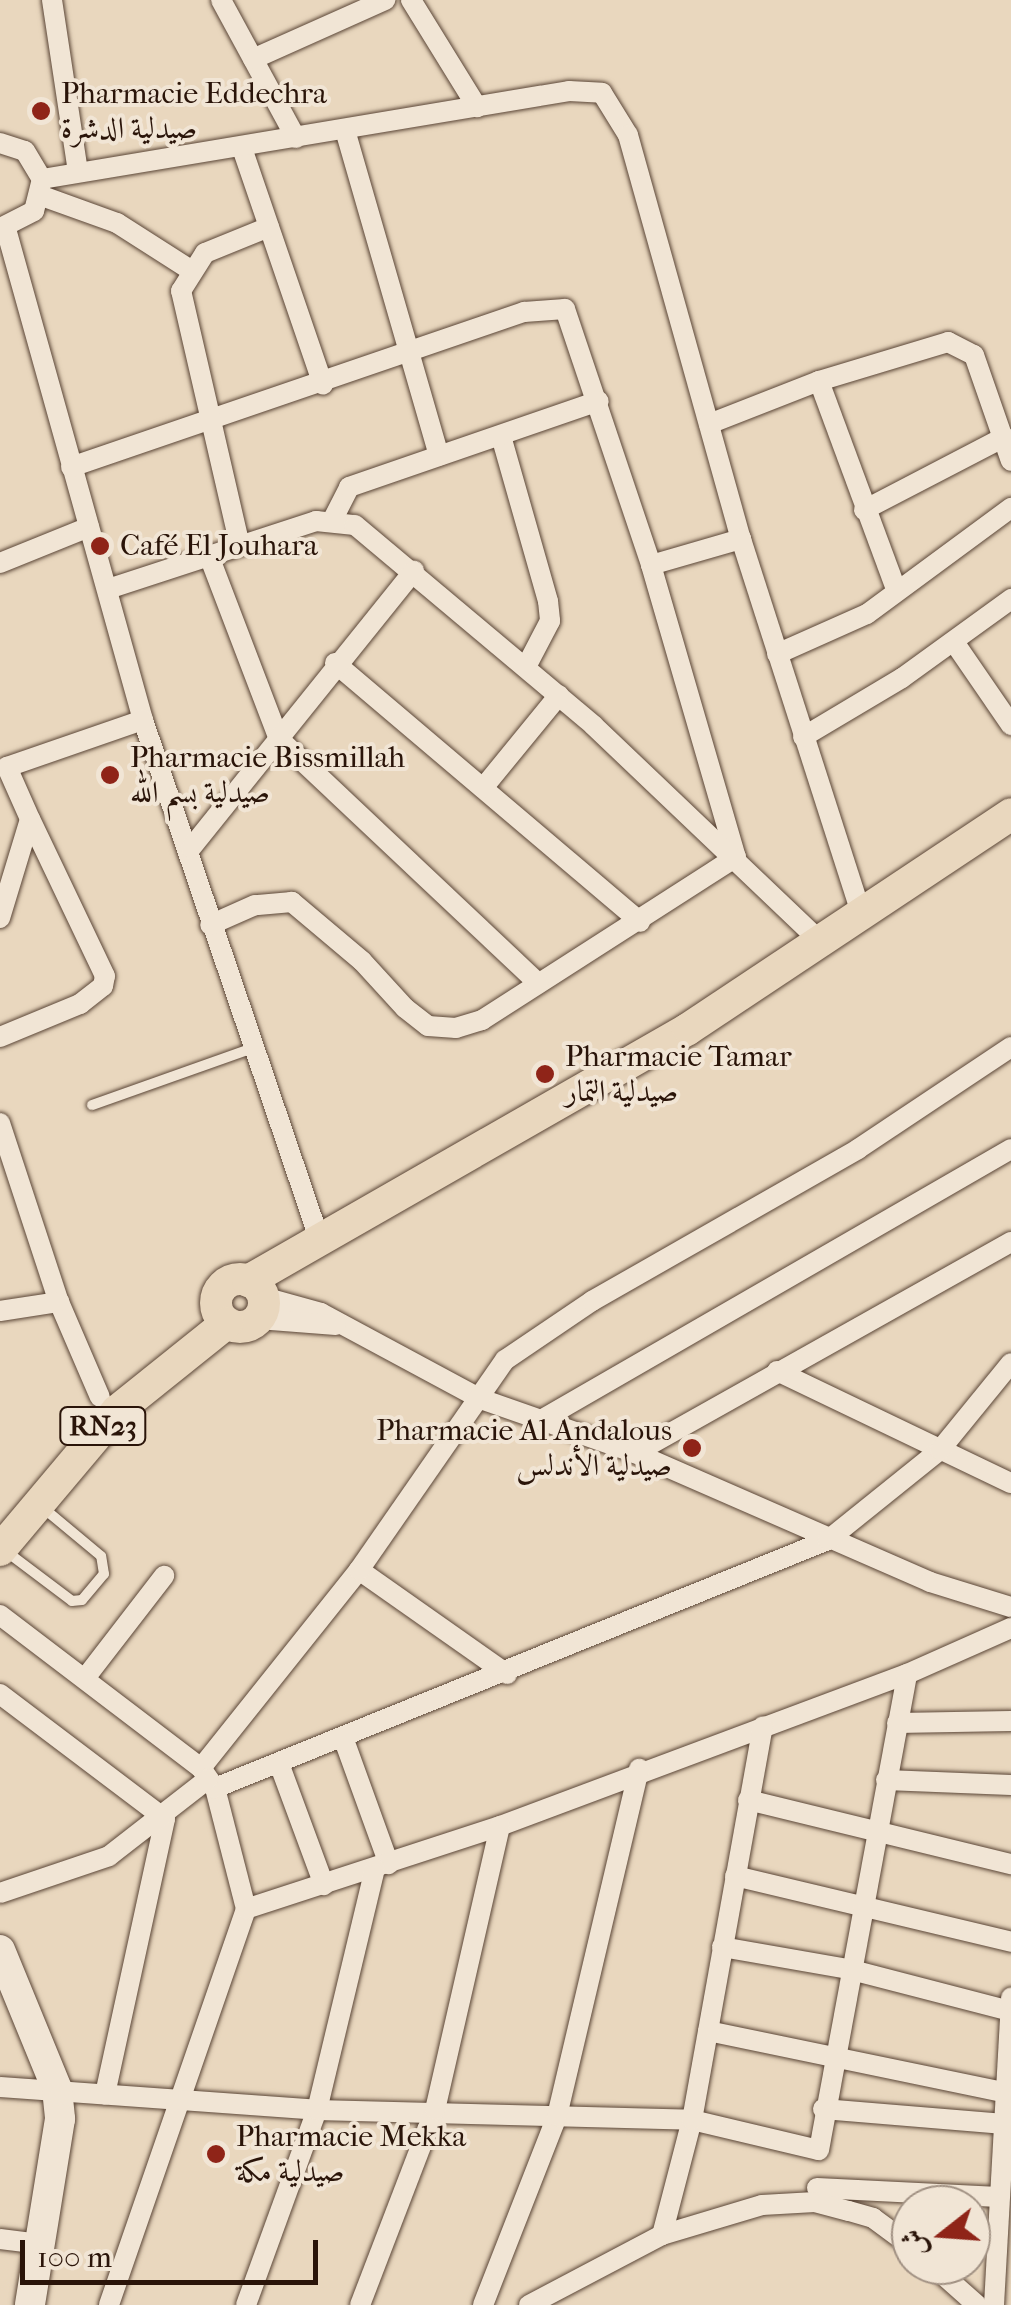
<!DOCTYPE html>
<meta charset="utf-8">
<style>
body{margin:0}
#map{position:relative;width:1011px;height:2305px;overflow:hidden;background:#e9d7be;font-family:"IM FELL French Canon",Amiri,serif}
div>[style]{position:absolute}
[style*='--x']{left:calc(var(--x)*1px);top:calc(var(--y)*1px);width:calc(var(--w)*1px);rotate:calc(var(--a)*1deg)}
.roads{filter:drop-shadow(0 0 2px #5a4536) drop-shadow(0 0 2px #5a4536)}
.lane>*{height:10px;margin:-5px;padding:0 5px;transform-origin:5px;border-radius:5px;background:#f1e5d5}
.street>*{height:20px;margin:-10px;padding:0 10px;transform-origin:10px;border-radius:10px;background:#f1e5d5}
.secondary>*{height:30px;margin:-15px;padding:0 15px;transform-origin:15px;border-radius:15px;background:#f1e5d5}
.primary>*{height:32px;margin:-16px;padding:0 16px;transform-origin:16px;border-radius:16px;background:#e9d7be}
.primary>.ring{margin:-16px;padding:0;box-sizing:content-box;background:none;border:32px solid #e9d7be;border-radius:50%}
.dots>*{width:28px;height:28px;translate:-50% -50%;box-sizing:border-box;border:5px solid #f1e5d5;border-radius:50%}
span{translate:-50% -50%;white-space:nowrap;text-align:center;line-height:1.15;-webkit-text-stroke:8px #f1e5d5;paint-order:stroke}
.shield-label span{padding:2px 8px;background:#f1e5d5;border:2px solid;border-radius:8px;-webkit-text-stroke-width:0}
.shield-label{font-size:28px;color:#2a1409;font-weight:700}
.poi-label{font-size:30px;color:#2a1409}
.left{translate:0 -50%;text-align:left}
.right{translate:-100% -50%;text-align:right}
.north{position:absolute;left:891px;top:2185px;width:100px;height:100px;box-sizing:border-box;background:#f1e5d5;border:2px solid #a19183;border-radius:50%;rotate:253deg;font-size:28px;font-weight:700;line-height:40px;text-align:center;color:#2a1409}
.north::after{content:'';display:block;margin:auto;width:35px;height:45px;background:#8f2418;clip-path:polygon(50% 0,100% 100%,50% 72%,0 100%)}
.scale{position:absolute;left:20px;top:2240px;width:298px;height:45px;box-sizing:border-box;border:5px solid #2a1409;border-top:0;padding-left:12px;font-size:30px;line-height:35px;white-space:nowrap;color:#2a1409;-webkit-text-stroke:8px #f1e5d5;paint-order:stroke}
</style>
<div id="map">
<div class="roads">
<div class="lane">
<div style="--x:92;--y:1105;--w:171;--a:-19.5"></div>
<div style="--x:7;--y:1552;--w:81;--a:37"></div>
<div style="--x:72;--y:1601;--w:10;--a:-6"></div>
<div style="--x:82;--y:1600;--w:34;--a:-50"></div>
<div style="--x:104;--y:1574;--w:18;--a:-99"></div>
<div style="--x:101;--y:1556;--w:78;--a:-140.2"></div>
</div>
<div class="street">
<div style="--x:52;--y:0;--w:173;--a:81.4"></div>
<div style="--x:221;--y:0;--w:157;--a:61.5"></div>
<div style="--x:411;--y:0;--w:126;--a:58.3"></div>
<div style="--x:253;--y:59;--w:145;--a:-24.1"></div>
<div style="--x:345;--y:130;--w:339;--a:73.9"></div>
<div style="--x:0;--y:143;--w:26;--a:18"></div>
<div style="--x:25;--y:151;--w:33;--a:59"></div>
<div style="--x:42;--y:179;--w:33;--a:104"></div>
<div style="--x:34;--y:211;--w:38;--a:153"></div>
<div style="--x:242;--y:148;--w:250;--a:71.1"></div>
<div style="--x:42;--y:179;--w:534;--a:-9.48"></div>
<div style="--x:569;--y:91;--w:33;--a:3"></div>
<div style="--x:602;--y:93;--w:49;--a:58.2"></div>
<div style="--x:628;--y:135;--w:420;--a:74.4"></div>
<div style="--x:741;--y:539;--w:395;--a:72.2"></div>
<div style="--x:42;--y:196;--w:80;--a:19.8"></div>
<div style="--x:117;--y:223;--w:85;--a:32.6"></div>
<div style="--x:6;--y:229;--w:510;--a:74.41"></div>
<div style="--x:143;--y:720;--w:550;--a:71.24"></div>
<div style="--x:819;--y:381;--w:222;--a:69.7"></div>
<div style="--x:709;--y:424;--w:118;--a:-21.4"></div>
<div style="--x:819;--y:381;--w:135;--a:-16.8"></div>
<div style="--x:948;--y:342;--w:29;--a:27"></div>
<div style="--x:974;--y:355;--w:112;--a:70.8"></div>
<div style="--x:501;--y:436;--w:172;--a:74.1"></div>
<div style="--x:548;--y:601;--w:20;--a:84"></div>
<div style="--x:550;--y:621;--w:52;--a:117.6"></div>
<div style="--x:71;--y:467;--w:479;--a:-18.9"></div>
<div style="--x:524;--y:312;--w:41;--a:-4.2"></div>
<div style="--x:565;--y:309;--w:270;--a:71.4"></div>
<div style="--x:651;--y:565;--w:304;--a:73.8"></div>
<div style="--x:736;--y:857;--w:302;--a:147.3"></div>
<div style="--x:482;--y:1020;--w:27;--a:163"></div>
<div style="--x:456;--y:1028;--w:28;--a:-176"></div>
<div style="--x:428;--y:1026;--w:29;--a:-142"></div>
<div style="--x:405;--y:1008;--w:64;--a:-132.5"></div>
<div style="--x:362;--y:961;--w:92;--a:-139.9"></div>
<div style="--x:292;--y:902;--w:37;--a:175"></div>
<div style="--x:255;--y:905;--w:49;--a:156"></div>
<div style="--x:864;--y:510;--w:158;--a:-27.5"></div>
<div style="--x:333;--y:519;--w:36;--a:-63"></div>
<div style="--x:349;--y:487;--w:264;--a:-19"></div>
<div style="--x:240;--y:546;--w:262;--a:-103"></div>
<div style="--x:181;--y:291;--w:45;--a:-57.7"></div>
<div style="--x:205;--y:253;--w:69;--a:-22.1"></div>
<div style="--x:209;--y:556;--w:196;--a:69.1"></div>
<div style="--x:279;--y:739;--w:356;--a:43.3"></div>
<div style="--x:0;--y:563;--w:96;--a:-22"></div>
<div style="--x:651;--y:565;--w:94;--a:-16.1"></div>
<div style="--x:108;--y:589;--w:219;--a:-18.1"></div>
<div style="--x:316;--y:521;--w:39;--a:6"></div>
<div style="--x:355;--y:525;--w:311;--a:40"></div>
<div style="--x:593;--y:725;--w:315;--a:43.6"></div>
<div style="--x:954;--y:642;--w:101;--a:55.5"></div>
<div style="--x:777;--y:654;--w:98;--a:-24"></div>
<div style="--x:867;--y:614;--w:179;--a:-36.4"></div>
<div style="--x:335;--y:663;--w:400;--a:40.3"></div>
<div style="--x:803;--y:737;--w:115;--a:-30.8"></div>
<div style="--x:902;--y:678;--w:135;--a:-35.9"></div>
<div style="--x:483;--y:788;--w:120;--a:-50.7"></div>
<div style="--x:191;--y:848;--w:356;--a:-51.2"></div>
<div style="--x:0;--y:918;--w:103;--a:-73.1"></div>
<div style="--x:30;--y:819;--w:57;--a:-113.9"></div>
<div style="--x:7;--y:767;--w:144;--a:-19.1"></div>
<div style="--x:0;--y:1037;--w:87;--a:-22.4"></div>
<div style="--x:80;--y:1004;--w:29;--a:-38"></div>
<div style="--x:103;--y:986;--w:10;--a:-79"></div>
<div style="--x:105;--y:976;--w:174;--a:-115.5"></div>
<div style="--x:0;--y:1123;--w:188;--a:71.8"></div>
<div style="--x:59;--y:1302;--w:103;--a:66.7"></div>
<div style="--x:263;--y:1297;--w:60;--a:15.4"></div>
<div style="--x:321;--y:1313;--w:182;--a:28.3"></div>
<div style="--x:481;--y:1399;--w:163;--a:19.3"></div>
<div style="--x:635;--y:1453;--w:322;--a:23.6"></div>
<div style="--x:930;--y:1582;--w:85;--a:17.2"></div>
<div style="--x:0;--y:1311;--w:60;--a:-8.7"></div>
<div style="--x:258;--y:1319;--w:78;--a:4.4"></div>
<div style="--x:777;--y:1371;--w:259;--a:25.6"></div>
<div style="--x:543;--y:1419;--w:540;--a:-29.98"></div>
<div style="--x:635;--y:1453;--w:431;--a:-29.3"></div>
<div style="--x:359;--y:1570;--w:181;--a:35.1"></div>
<div style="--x:0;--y:1615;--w:253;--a:37.3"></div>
<div style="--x:201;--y:1768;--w:24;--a:55"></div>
<div style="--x:215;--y:1788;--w:125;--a:75.6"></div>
<div style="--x:246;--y:1909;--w:419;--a:109.1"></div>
<div style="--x:86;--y:1677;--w:128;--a:-52.3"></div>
<div style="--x:0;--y:1694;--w:207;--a:37.1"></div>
<div style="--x:165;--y:1819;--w:282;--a:102.3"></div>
<div style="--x:897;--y:1723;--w:114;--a:-1"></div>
<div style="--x:344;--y:1740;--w:132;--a:70.1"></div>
<div style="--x:280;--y:1766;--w:127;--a:69.7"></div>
<div style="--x:201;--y:1768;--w:253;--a:-51.4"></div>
<div style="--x:359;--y:1570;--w:256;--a:-55.2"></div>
<div style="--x:505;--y:1360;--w:105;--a:-34.1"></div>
<div style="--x:592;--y:1301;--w:306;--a:-29.7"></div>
<div style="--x:858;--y:1149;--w:184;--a:-33.7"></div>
<div style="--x:886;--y:1780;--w:125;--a:2.3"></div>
<div style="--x:215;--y:1788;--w:661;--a:-22.03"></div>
<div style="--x:828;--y:1540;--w:144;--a:-38.8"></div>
<div style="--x:940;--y:1450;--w:112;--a:-50.8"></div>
<div style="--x:748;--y:1800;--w:271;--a:13.7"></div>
<div style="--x:735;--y:1876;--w:284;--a:13.4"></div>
<div style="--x:0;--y:1893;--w:115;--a:-18.7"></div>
<div style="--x:109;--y:1856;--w:125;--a:-37.9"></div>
<div style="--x:246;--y:1909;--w:267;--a:-18.1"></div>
<div style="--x:500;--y:1826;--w:434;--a:-20.5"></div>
<div style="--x:907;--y:1674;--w:114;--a:-23.9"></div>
<div style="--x:722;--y:1947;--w:128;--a:9.9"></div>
<div style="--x:848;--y:1969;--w:167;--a:14.5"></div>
<div style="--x:708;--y:2031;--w:309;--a:11.7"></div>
<div style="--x:0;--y:2087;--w:318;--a:4.1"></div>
<div style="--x:317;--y:2110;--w:375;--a:1.5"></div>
<div style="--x:692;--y:2120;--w:130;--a:13.3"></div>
<div style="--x:819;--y:2150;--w:484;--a:-79.5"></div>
<div style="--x:823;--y:2109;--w:182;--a:4.7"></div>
<div style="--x:817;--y:2188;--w:182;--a:2.8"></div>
<div style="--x:662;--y:2235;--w:119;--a:-75.4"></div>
<div style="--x:692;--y:2120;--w:400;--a:-79.8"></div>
<div style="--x:0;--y:2239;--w:40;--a:7.1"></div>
<div style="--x:932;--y:2265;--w:60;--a:41.6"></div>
<div style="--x:246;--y:2305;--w:208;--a:-70"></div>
<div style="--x:317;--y:2110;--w:248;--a:-76.5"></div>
<div style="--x:360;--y:2305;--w:209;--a:-69"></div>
<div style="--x:435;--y:2110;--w:291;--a:-77.1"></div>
<div style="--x:483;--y:2305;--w:203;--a:-68.6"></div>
<div style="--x:557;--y:2116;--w:357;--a:-76.7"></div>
<div style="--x:529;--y:2305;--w:150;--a:-27.8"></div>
<div style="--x:662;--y:2235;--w:104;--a:-16.7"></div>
<div style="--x:762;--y:2205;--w:53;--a:-3.2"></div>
<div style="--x:815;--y:2202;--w:35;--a:15"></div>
<div style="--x:849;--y:2211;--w:25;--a:16"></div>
<div style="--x:873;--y:2218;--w:47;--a:36.4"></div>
<div style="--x:994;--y:2305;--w:308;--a:-86.8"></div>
</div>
<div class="secondary">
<div style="--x:0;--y:1950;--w:150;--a:67.7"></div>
<div style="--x:57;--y:2089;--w:30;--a:84"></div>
<div style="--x:60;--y:2119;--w:188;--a:99.2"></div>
</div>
<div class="primary">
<div class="ring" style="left:216px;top:1279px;width:16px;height:16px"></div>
<div style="--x:248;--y:1281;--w:507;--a:-29.8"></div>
<div style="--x:688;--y:1029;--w:388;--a:-33.6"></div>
<div style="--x:0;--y:1550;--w:182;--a:-49.9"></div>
<div style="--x:117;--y:1411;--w:141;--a:-38.7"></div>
</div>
</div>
<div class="dots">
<div style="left:41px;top:111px;background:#8f2418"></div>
<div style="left:100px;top:546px;background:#8f2418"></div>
<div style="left:110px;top:775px;background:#8f2418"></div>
<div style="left:545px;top:1074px;background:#8f2418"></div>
<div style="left:692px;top:1448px;background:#8f2418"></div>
<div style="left:216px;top:2154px;background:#8f2418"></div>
</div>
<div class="shield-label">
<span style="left:103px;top:1426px">RN23</span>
</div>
<div class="poi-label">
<span class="left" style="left:61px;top:111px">Pharmacie Eddechra<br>صيدلية الدشرة</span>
<span class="left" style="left:120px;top:546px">Café El Jouhara</span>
<span class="left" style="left:130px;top:775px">Pharmacie Bissmillah<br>صيدلية بسم الله</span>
<span class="left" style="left:565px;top:1074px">Pharmacie Tamar<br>صيدلية التمار</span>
<span class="right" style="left:672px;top:1448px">Pharmacie Al Andalous<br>صيدلية الأندلس</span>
<span class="left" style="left:236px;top:2154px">Pharmacie Mekka<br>صيدلية مكة</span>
</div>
<div class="north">ش</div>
<div class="scale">100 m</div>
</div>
